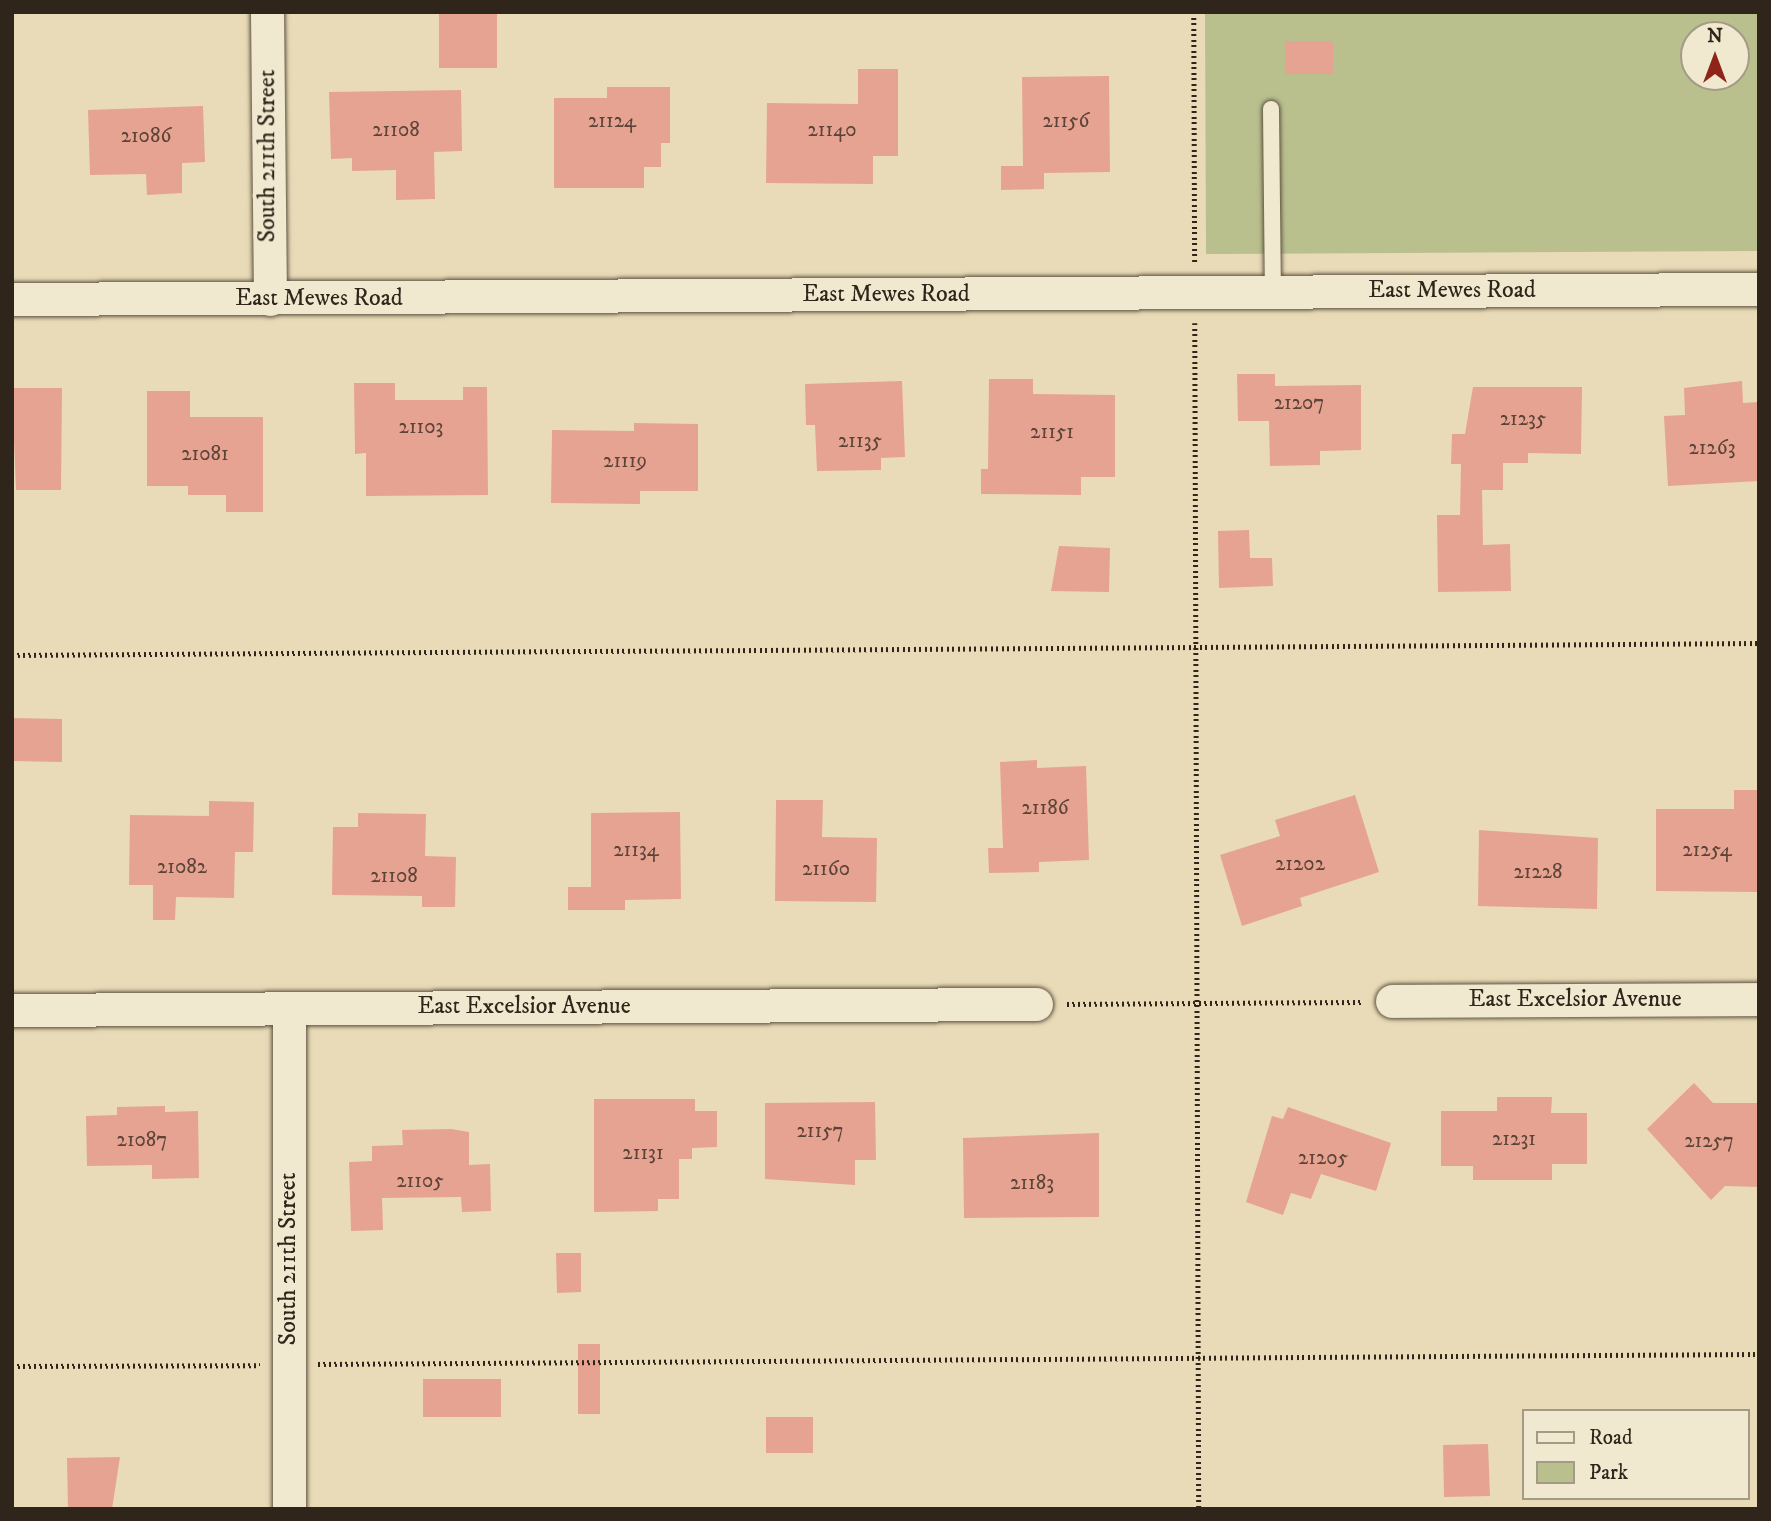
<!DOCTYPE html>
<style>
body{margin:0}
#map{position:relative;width:1771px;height:1521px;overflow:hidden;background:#e9dbb7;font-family:"IM FELL DW Pica",serif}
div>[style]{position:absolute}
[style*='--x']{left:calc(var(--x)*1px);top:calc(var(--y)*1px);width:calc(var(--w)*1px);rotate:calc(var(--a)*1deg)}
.green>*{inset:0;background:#b9c08d}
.building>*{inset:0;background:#e6a391}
.path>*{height:4.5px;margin-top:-2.25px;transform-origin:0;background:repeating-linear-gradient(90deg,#2f251a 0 2px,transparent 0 5.5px)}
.roads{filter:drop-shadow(0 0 2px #5e5241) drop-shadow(0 0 2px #5e5241)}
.lane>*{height:16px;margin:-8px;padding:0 8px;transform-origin:8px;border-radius:8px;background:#f1e8d0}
.street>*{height:33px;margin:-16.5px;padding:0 16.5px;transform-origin:16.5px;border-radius:16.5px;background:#f1e8d0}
span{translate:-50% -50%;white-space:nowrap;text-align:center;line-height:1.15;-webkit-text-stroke:7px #f1e8d0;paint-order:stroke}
.number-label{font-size:21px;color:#5d4438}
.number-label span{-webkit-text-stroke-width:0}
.street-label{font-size:24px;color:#2f251a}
.frame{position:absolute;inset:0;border:14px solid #2f251a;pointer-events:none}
.legend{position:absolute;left:1522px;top:1409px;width:228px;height:91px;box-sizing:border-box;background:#f1e8d0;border:2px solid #a39a87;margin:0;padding:9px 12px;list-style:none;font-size:21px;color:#2f251a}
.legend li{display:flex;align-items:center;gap:14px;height:35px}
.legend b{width:35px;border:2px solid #a39a87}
.north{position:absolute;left:1680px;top:21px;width:70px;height:70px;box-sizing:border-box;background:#f1e8d0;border:2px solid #a39a87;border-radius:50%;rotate:0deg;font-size:19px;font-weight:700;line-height:28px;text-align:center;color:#2f251a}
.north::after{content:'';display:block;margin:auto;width:24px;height:32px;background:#8f2418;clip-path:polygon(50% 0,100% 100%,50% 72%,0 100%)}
</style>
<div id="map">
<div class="green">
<div style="clip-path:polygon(evenodd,1205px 12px,1759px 12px,1759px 251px,1206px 254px,1205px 12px,1694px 35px,1736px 35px,1736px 77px,1694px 77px,1694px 35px)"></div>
</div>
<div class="building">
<div style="clip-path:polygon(439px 12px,497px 12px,497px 68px,439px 68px)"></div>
<div style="clip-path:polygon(1285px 41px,1333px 41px,1333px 74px,1285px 74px)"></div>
<div style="clip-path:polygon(858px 69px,898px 69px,898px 156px,873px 156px,873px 184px,766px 183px,767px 103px,858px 104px)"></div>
<div style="clip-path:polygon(1109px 76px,1110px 172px,1044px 173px,1044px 189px,1001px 190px,1001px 166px,1023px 166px,1022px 77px)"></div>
<div style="clip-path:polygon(607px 87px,670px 87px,670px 143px,661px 143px,661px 167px,644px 167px,644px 188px,554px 188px,554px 98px,607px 98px)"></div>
<div style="clip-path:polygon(461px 90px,462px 151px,434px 152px,435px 199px,396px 200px,396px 170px,352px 171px,352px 158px,331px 159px,329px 92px)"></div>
<div style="clip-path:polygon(203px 106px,205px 162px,182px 163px,182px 193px,147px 195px,146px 174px,90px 175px,88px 110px)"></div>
<div style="clip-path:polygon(1237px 374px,1275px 374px,1275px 386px,1361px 385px,1361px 450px,1320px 451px,1320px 465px,1270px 466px,1269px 421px,1238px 421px)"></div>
<div style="clip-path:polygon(989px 379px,1033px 379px,1033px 394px,1115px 395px,1115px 477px,1081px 477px,1081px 495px,981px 494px,981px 469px,988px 469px)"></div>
<div style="clip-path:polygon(902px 381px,905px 457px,881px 458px,881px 470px,817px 471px,815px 425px,806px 425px,805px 384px)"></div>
<div style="clip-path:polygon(1742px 381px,1743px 403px,1759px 402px,1759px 481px,1668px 486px,1664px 416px,1685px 415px,1684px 388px)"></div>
<div style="clip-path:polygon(354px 383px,395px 383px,395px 400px,463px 400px,463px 387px,487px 387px,488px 495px,366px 496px,366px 453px,355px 454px)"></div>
<div style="clip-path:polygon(1473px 387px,1582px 387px,1581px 454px,1528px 453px,1528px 463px,1503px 463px,1503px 490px,1482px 490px,1483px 545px,1510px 544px,1511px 591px,1438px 592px,1437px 515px,1460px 515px,1461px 464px,1451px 464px,1452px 434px,1465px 434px)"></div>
<div style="clip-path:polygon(12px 388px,62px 388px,61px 490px,16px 490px)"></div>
<div style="clip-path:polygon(147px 391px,190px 391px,190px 417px,263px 417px,263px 512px,226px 512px,226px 495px,188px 495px,188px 486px,147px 486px)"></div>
<div style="clip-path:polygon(634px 423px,698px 424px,698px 491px,640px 491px,640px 504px,551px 503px,552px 430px,634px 431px)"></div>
<div style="clip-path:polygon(1249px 530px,1250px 558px,1272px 558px,1273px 586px,1219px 588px,1218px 531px)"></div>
<div style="clip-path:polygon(1059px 546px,1110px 548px,1109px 592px,1051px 591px)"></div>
<div style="clip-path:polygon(12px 718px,62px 719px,62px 762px,12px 761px)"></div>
<div style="clip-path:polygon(1037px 760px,1037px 768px,1086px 766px,1089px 860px,1039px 862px,1039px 872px,989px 873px,988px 848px,1003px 848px,1000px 762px)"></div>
<div style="clip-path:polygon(1734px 790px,1759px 790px,1759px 892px,1656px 891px,1656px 809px,1734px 809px)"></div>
<div style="clip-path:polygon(1355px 795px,1379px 872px,1300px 898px,1302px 906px,1242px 926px,1220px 855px,1280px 836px,1275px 820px)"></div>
<div style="clip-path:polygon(776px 800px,823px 800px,822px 837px,877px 838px,876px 902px,775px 901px)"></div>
<div style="clip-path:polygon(209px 801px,254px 802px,253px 852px,235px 852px,234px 898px,176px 897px,175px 920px,153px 920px,153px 885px,129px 885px,130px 815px,209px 816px)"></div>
<div style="clip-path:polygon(680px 812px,681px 899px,625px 900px,625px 910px,568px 910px,568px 887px,591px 887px,591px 813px)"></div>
<div style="clip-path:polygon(358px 813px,426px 814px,425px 856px,456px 857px,455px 907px,422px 907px,422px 896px,332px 895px,333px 827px,358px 827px)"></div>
<div style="clip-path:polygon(1479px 830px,1598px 838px,1597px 909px,1478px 906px)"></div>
<div style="clip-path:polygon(1694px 1083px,1713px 1103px,1759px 1103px,1759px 1187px,1725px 1186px,1711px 1200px,1647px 1129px)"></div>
<div style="clip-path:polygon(1497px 1097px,1552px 1097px,1551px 1113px,1587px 1113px,1587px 1164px,1552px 1164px,1552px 1180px,1473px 1180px,1473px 1166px,1441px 1166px,1441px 1111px,1497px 1111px)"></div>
<div style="clip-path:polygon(594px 1099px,695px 1099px,695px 1111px,717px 1111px,717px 1147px,692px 1148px,692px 1159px,679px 1159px,679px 1199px,658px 1199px,658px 1211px,594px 1212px)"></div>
<div style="clip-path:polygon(875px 1102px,876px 1160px,855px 1160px,855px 1185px,765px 1179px,765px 1103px)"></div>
<div style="clip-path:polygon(165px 1106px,165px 1112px,198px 1111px,199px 1178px,152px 1179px,152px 1165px,87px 1166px,86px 1116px,117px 1115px,117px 1107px)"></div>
<div style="clip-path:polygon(1288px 1107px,1391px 1143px,1376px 1191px,1321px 1174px,1311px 1199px,1291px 1193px,1283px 1215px,1246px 1202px,1272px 1116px,1283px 1119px)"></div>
<div style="clip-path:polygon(451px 1129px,469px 1132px,469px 1165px,490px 1164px,491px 1211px,462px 1212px,461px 1197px,382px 1198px,383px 1230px,351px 1231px,349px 1162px,372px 1161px,372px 1146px,403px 1145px,402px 1130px)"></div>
<div style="clip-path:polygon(1099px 1133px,1099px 1217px,964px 1218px,963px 1138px)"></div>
<div style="clip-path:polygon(556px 1253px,581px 1253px,581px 1292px,557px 1293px)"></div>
<div style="clip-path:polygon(578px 1344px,600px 1344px,600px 1414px,578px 1414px)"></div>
<div style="clip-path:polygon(423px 1379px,501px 1379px,501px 1417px,423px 1417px)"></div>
<div style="clip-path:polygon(766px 1417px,813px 1417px,813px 1453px,766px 1453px)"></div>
<div style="clip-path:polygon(1488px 1444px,1490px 1496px,1444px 1497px,1443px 1445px)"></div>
<div style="clip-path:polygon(120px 1457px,112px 1509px,68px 1509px,67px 1458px)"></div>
</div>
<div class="path">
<div style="--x:1194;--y:12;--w:250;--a:89.8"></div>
<div style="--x:1195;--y:323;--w:1186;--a:89.81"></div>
<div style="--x:12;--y:655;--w:1747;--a:-0.39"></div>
<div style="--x:1067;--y:1004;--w:296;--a:-0.4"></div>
<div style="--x:318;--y:1364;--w:1441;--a:-0.4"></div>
<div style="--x:12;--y:1366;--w:248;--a:-0.2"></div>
</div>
<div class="roads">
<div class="lane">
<div style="--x:1271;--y:109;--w:183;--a:89.4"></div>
</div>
<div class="street">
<div style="--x:267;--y:12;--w:287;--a:89.4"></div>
<div style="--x:12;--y:299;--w:1747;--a:-0.33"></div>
<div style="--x:1392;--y:1001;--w:367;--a:-0.3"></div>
<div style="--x:289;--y:1008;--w:501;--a:90"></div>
<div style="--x:12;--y:1010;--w:1024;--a:-0.34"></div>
</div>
</div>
<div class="number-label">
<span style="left:612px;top:121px">21124</span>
<span style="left:1066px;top:121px">21156</span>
<span style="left:396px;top:130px">21108</span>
<span style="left:832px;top:130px">21140</span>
<span style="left:146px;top:136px">21086</span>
<span style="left:1299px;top:403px">21207</span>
<span style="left:1523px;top:419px">21235</span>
<span style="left:421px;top:427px">21103</span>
<span style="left:1052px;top:432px">21151</span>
<span style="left:860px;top:441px">21135</span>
<span style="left:1712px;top:448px">21263</span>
<span style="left:205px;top:454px">21081</span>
<span style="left:625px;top:461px">21119</span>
<span style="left:1045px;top:808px">21186</span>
<span style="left:636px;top:850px">21134</span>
<span style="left:1707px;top:850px">21254</span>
<span style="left:1300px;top:864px">21202</span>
<span style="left:182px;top:867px">21082</span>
<span style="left:826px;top:869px">21160</span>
<span style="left:1538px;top:872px">21228</span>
<span style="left:394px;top:876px">21108</span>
<span style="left:820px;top:1131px">21157</span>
<span style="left:1514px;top:1139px">21231</span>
<span style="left:142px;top:1140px">21087</span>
<span style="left:1709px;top:1141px">21257</span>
<span style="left:643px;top:1153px">21131</span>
<span style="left:1323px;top:1158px">21205</span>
<span style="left:420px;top:1181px">21105</span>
<span style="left:1032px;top:1183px">21183</span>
</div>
<div class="street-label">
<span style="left:268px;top:156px;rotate:-90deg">South 211th Street</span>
<span style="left:1452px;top:291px">East Mewes Road</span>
<span style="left:886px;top:295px">East Mewes Road</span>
<span style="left:319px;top:299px">East Mewes Road</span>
<span style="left:1575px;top:1000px">East Excelsior Avenue</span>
<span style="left:524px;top:1007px">East Excelsior Avenue</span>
<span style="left:289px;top:1259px;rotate:-90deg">South 211th Street</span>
</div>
<div class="frame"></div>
<ul class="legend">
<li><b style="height:9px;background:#f1e8d0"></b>Road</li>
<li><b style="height:19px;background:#b9c08d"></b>Park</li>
</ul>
<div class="north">N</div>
</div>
